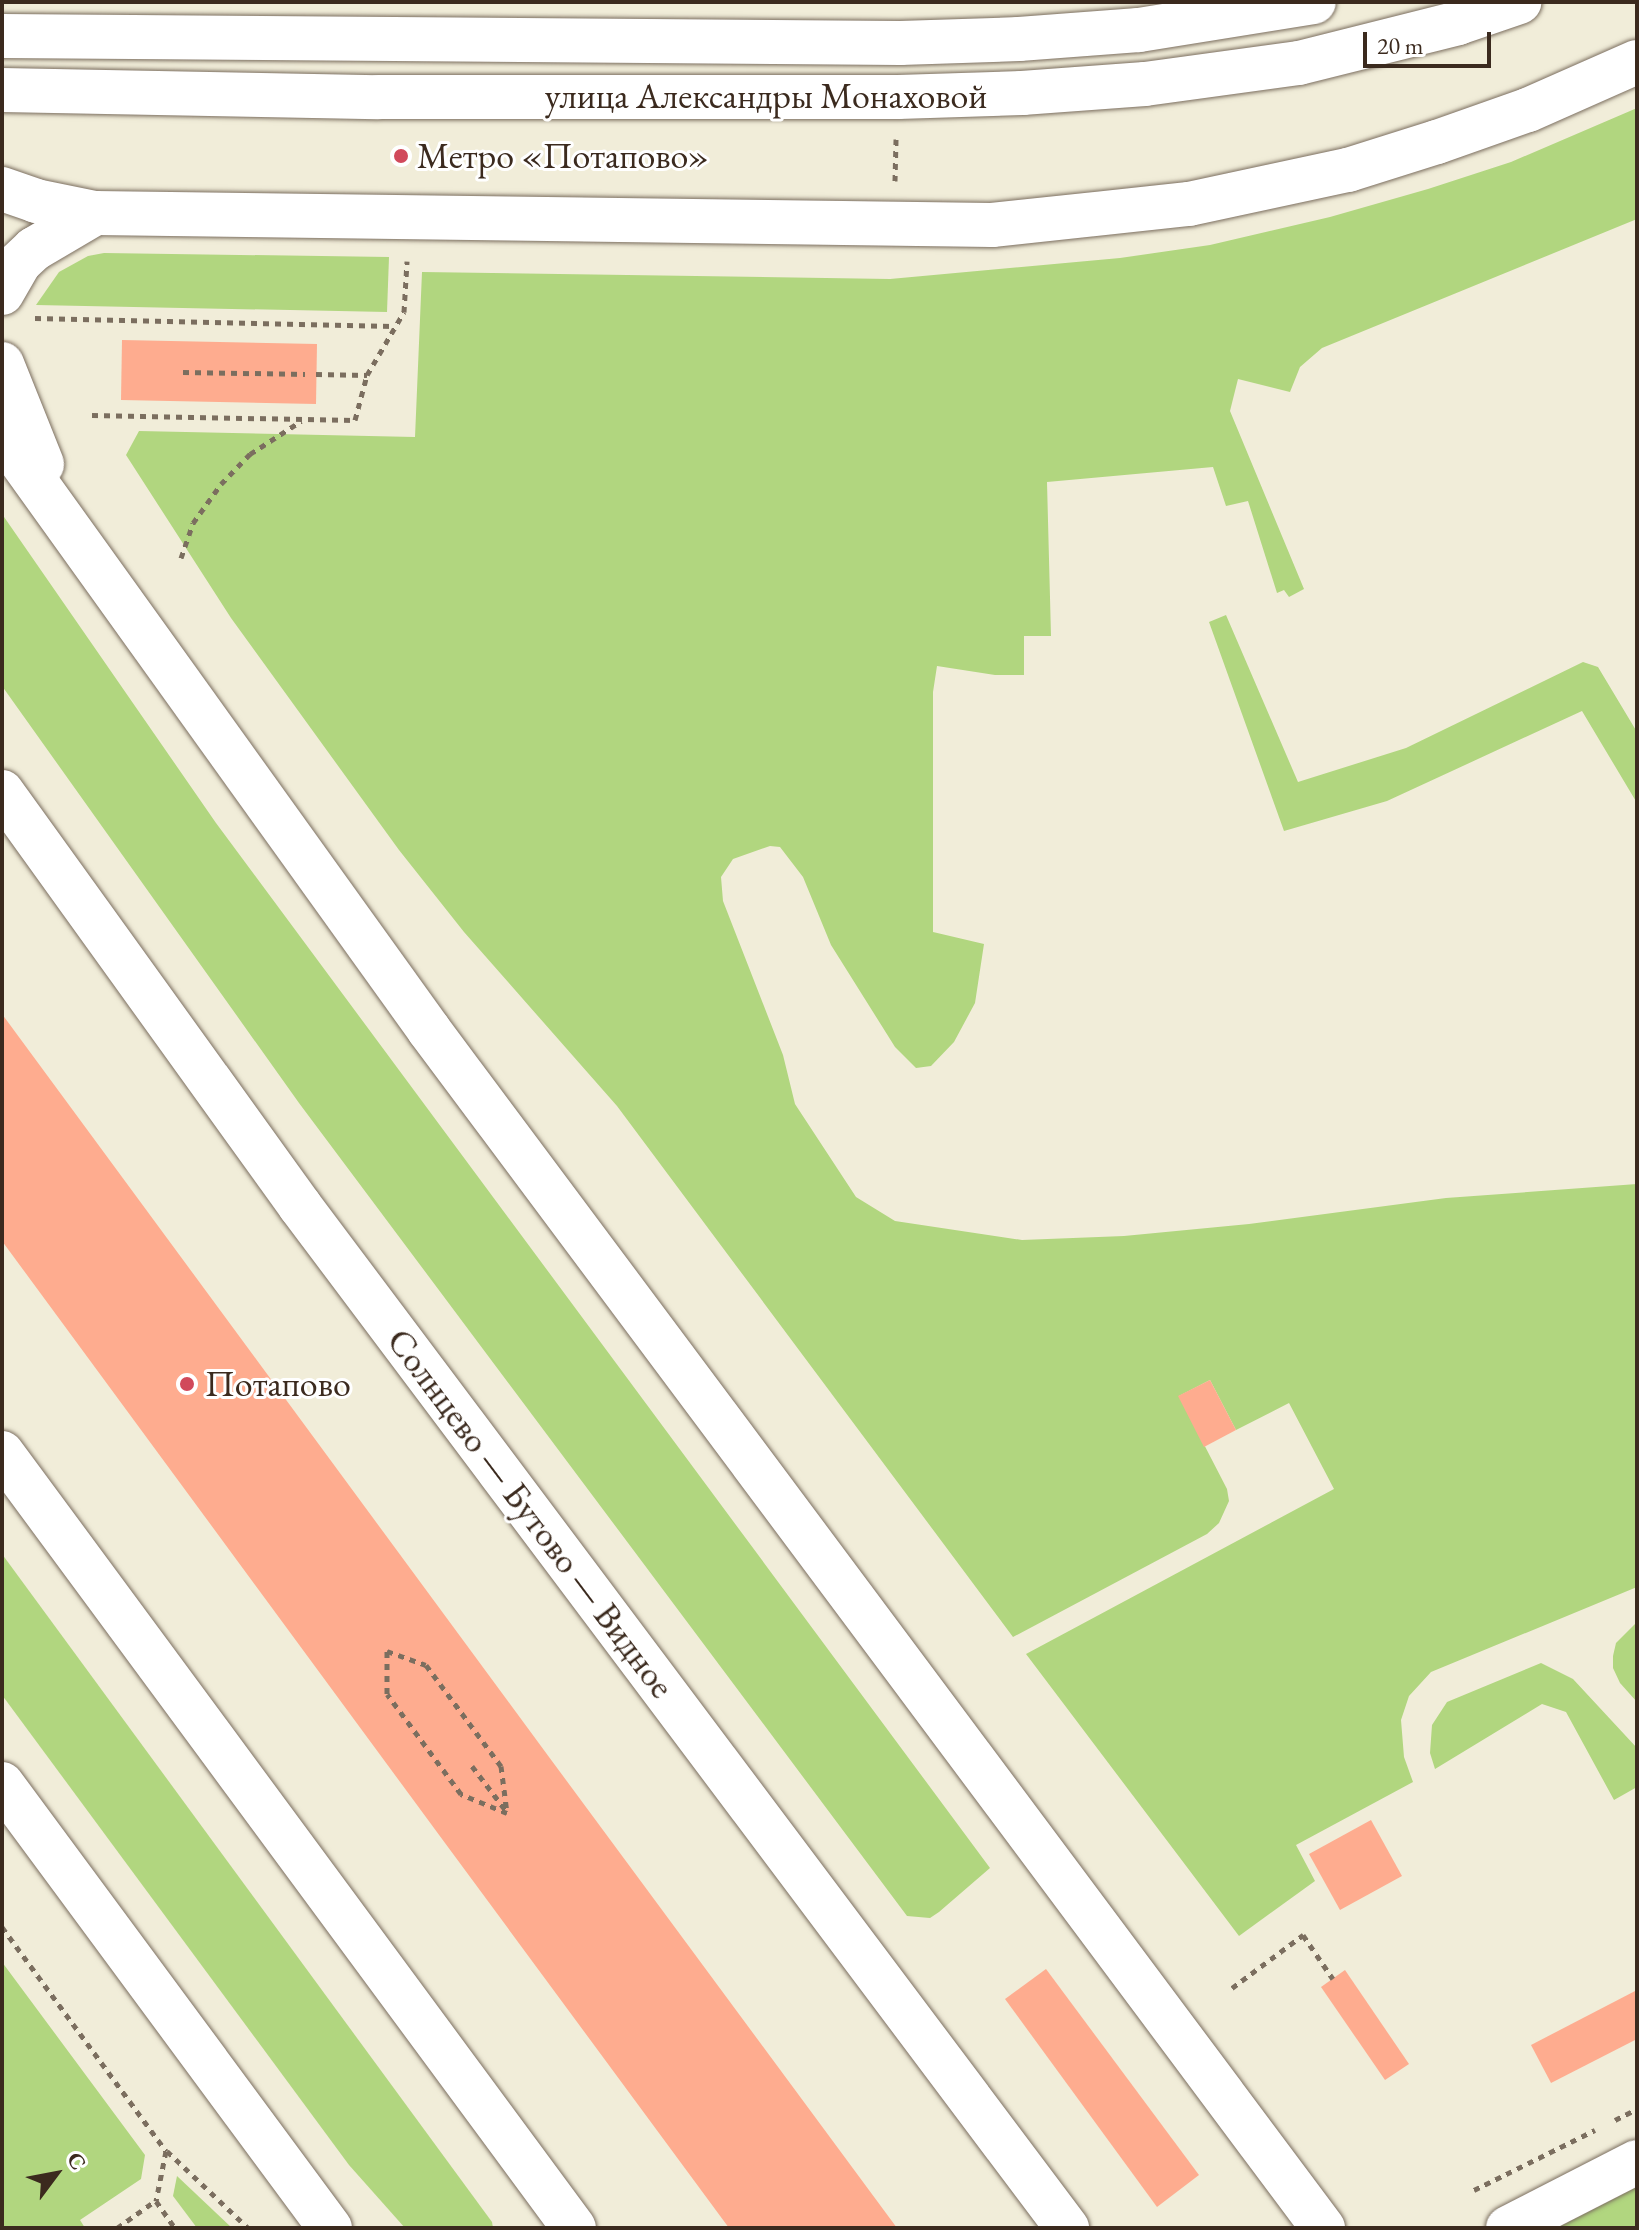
<!DOCTYPE html>
<meta charset="utf-8">
<style>
body{margin:0}
#map{position:relative;width:1639px;height:2230px;overflow:hidden;background:#f1edd9;font-family:"EB Garamond",serif}
div>[style]{position:absolute}
[style*='--x']{left:calc(var(--x)*1px);top:calc(var(--y)*1px);width:calc(var(--w)*1px);rotate:calc(var(--a)*1deg)}
.green>*{inset:0;background:#b1d67f}
.building>*{inset:0;background:#feac8f}
.path>*{height:5px;margin-top:-2.5px;transform-origin:0;background:repeating-linear-gradient(90deg,#7b6e5f 0 6px,transparent 0 12px)}
.roads{filter:drop-shadow(0 0 2px #7b6e5f) drop-shadow(0 0 2px #7b6e5f)}
.street>*{height:44px;margin:-22px;padding:0 22px;transform-origin:22px;border-radius:22px;background:#fff}
.secondary>*{height:44px;margin:-22px;padding:0 22px;transform-origin:22px;border-radius:22px;background:#fff}
.dots>*{width:22px;height:22px;translate:-50% -50%;box-sizing:border-box;border:4px solid #fff;border-radius:50%}
span{translate:-50% -50%;white-space:nowrap;text-align:center;line-height:1.15;-webkit-text-stroke:6px #fff;paint-order:stroke}
.street-label{font-size:36px;color:#3b2a1e}
.poi-label{font-size:36px;color:#3b2a1e}
.left{translate:0 -50%;text-align:left}
.frame{position:absolute;inset:0;border:4px solid #3b2a1e;pointer-events:none}
.north{position:absolute;left:16px;top:2134px;width:80px;height:80px;-webkit-text-stroke:6px #fff;paint-order:stroke;rotate:58deg;font-size:22px;font-weight:700;line-height:32px;text-align:center;color:#3b2a1e}
.north::after{content:'';display:block;margin:auto;width:28px;height:36px;background:#3b2a1e;clip-path:polygon(50% 0,100% 100%,50% 72%,0 100%)}
.scale{position:absolute;left:1363px;top:32px;width:128px;height:36px;box-sizing:border-box;border:4px solid #3b2a1e;border-top:0;padding-left:10px;font-size:24px;line-height:28px;white-space:nowrap;color:#3b2a1e;-webkit-text-stroke:6px #fff;paint-order:stroke}
</style>
<div id="map">
<div class="green">
<div style="clip-path:polygon(1637px 108px,1637px 219px,1322px 348px,1300px 367px,1290px 392px,1238px 379px,1230px 411px,1304px 589px,1289px 597px,1284px 590px,1277px 593px,1248px 501px,1226px 506px,1213px 467px,1047px 482px,1051px 636px,1024px 636px,1024px 675px,995px 675px,937px 666px,933px 692px,933px 932px,984px 944px,975px 1003px,954px 1042px,931px 1066px,916px 1068px,895px 1047px,831px 945px,803px 877px,780px 847px,770px 846px,733px 859px,721px 877px,723px 901px,783px 1055px,795px 1104px,856px 1197px,895px 1221px,1022px 1240px,1124px 1236px,1249px 1224px,1446px 1198px,1637px 1184px,1637px 1587px,1431px 1672px,1409px 1696px,1401px 1720px,1404px 1757px,1413px 1782px,1296px 1845px,1315px 1881px,1239px 1936px,1026px 1654px,1334px 1489px,1289px 1403px,1236px 1430px,1210px 1380px,1179px 1396px,1227px 1489px,1229px 1501px,1219px 1523px,1207px 1534px,1013px 1637px,617px 1106px,464px 932px,399px 850px,231px 618px,126px 455px,139px 431px,415px 437px,422px 272px,890px 279px,1120px 258px,1210px 245px,1330px 217px,1428px 189px,1511px 162px)"></div>
<div style="clip-path:polygon(104px 253px,389px 257px,387px 312px,36px 305px,59px 272px,88px 256px)"></div>
<div style="clip-path:polygon(2px 514px,216px 823px,990px 1868px,939px 1912px,930px 1918px,907px 1916px,299px 1103px,2px 686px)"></div>
<div style="clip-path:polygon(1226px 615px,1298px 782px,1406px 748px,1583px 662px,1598px 667px,1637px 732px,1637px 803px,1582px 711px,1387px 801px,1284px 831px,1209px 622px)"></div>
<div style="clip-path:polygon(2px 1554px,492px 2222px,493px 2228px,405px 2228px,349px 2165px,2px 1695px)"></div>
<div style="clip-path:polygon(1637px 1622px,1637px 1702px,1620px 1683px,1613px 1668px,1613px 1656px,1616px 1643px)"></div>
<div style="clip-path:polygon(1541px 1663px,1573px 1679px,1637px 1748px,1637px 1787px,1614px 1800px,1566px 1712px,1542px 1704px,1435px 1769px,1430px 1753px,1432px 1725px,1447px 1702px)"></div>
<div style="clip-path:polygon(2px 1962px,145px 2155px,141px 2179px,80px 2220px,85px 2228px,2px 2228px)"></div>
<div style="clip-path:polygon(177px 2176px,232px 2228px,197px 2228px,173px 2196px)"></div>
<div style="clip-path:polygon(1637px 2187px,1637px 2228px,1557px 2228px)"></div>
</div>
<div class="building">
<div style="clip-path:polygon(122px 340px,317px 344px,316px 404px,121px 400px)"></div>
<div style="clip-path:polygon(2px 1014px,549px 1757px,897px 2228px,729px 2228px,445px 1843px,2px 1241px)"></div>
<div style="clip-path:polygon(1210px 1380px,1236px 1430px,1204px 1447px,1178px 1396px)"></div>
<div style="clip-path:polygon(1371px 1820px,1402px 1876px,1340px 1910px,1309px 1854px)"></div>
<div style="clip-path:polygon(1046px 1969px,1199px 2175px,1157px 2207px,1005px 1999px)"></div>
<div style="clip-path:polygon(1345px 1970px,1409px 2064px,1385px 2080px,1321px 1987px)"></div>
<div style="clip-path:polygon(1637px 1990px,1637px 2039px,1551px 2083px,1531px 2045px)"></div>
</div>
<div class="path">
<div style="--x:895;--y:181;--w:42;--a:-88.6"></div>
<div style="--x:35;--y:318;--w:358;--a:1.3"></div>
<div style="--x:183;--y:372;--w:122;--a:0.9"></div>
<div style="--x:316;--y:374;--w:51;--a:1.1"></div>
<div style="--x:367;--y:375;--w:73;--a:-59.6"></div>
<div style="--x:404;--y:312;--w:51;--a:-86.6"></div>
<div style="--x:92;--y:415;--w:263;--a:1.1"></div>
<div style="--x:355;--y:420;--w:47;--a:-75.1"></div>
<div style="--x:181;--y:558;--w:37;--a:-71"></div>
<div style="--x:193;--y:523;--w:48;--a:-54.3"></div>
<div style="--x:221;--y:484;--w:42;--a:-46"></div>
<div style="--x:250;--y:454;--w:61;--a:-32.9"></div>
<div style="--x:387;--y:1651;--w:41;--a:19.7"></div>
<div style="--x:426;--y:1665;--w:126;--a:53.4"></div>
<div style="--x:501;--y:1766;--w:47;--a:82.7"></div>
<div style="--x:507;--y:1813;--w:50;--a:-157.6"></div>
<div style="--x:461;--y:1794;--w:124;--a:-126.5"></div>
<div style="--x:387;--y:1694;--w:43;--a:-90"></div>
<div style="--x:472;--y:1766;--w:58;--a:52.7"></div>
<div style="--x:2;--y:1927;--w:278;--a:53.8"></div>
<div style="--x:166;--y:2151;--w:51;--a:101.3"></div>
<div style="--x:156;--y:2201;--w:33;--a:55"></div>
<div style="--x:1232;--y:1988;--w:89;--a:-36.7"></div>
<div style="--x:1303;--y:1935;--w:53;--a:55.7"></div>
<div style="--x:1615;--y:2120;--w:25;--a:-27"></div>
<div style="--x:167;--y:2151;--w:112;--a:43.5"></div>
<div style="--x:1474;--y:2190;--w:135;--a:-26.4"></div>
<div style="--x:117;--y:2228;--w:47;--a:-35.4"></div>
</div>
<div class="roads">
<div class="street">
<div style="--x:2;--y:189;--w:36;--a:19"></div>
<div style="--x:36;--y:201;--w:60;--a:11.5"></div>
</div>
<div class="secondary">
<div style="--x:2;--y:36;--w:898;--a:0.45"></div>
<div style="--x:900;--y:43;--w:119;--a:-1.9"></div>
<div style="--x:1019;--y:39;--w:120;--a:-4.3"></div>
<div style="--x:1139;--y:30;--w:177;--a:-9.1"></div>
<div style="--x:2;--y:90;--w:376;--a:1.1"></div>
<div style="--x:378;--y:97;--w:520;--a:0"></div>
<div style="--x:898;--y:97;--w:124;--a:-1.8"></div>
<div style="--x:1022;--y:93;--w:123;--a:-4.2"></div>
<div style="--x:1145;--y:84;--w:155;--a:-7.8"></div>
<div style="--x:1299;--y:63;--w:164;--a:-14.1"></div>
<div style="--x:1458;--y:23;--w:65;--a:-19"></div>
<div style="--x:2;--y:293;--w:34;--a:-60"></div>
<div style="--x:19;--y:263;--w:21;--a:-43"></div>
<div style="--x:34;--y:249;--w:71;--a:-30.5"></div>
<div style="--x:95;--y:213;--w:897;--a:0.77"></div>
<div style="--x:992;--y:225;--w:198;--a:-6.1"></div>
<div style="--x:1189;--y:204;--w:163;--a:-12.1"></div>
<div style="--x:1348;--y:170;--w:93;--a:-17.5"></div>
<div style="--x:1437;--y:142;--w:96;--a:-19.4"></div>
<div style="--x:1528;--y:110;--w:119;--a:-23.8"></div>
<div style="--x:2;--y:364;--w:108;--a:68.2"></div>
<div style="--x:2;--y:435;--w:732;--a:54.33"></div>
<div style="--x:429;--y:1030;--w:1495;--a:53.27"></div>
<div style="--x:2;--y:792;--w:510;--a:54.25"></div>
<div style="--x:300;--y:1206;--w:1278;--a:53.11"></div>
<div style="--x:2;--y:1453;--w:963;--a:53.57"></div>
<div style="--x:2;--y:1784;--w:552;--a:53.55"></div>
<div style="--x:1508;--y:2228;--w:145;--a:-27.1"></div>
</div>
</div>
<div class="dots">
<div style="left:401px;top:156px;background:#d1495b"></div>
<div style="left:187px;top:1384px;background:#d1495b"></div>
</div>
<div class="street-label">
<span style="left:766px;top:96px">улица Александры Монаховой</span>
<span style="left:531px;top:1513px;rotate:53deg">Солнцево — Бутово — Видное</span>
</div>
<div class="poi-label">
<span class="left" style="left:417px;top:156px">Метро «Потапово»</span>
<span class="left" style="left:205px;top:1384px">Потапово</span>
</div>
<div class="frame"></div>
<div class="north">С</div>
<div class="scale">20 m</div>
</div>
